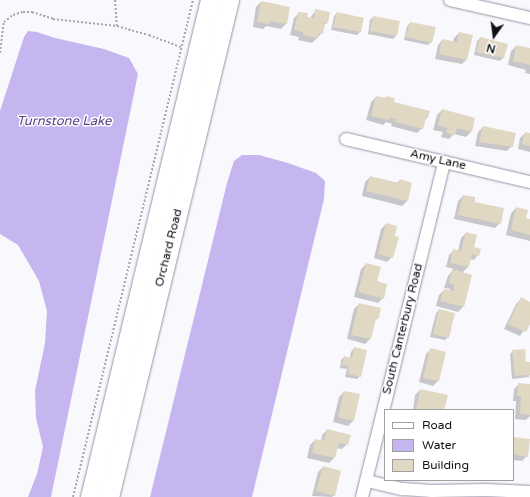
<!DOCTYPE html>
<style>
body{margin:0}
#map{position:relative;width:530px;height:497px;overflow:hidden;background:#f9f8fc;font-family:"Varela Round",sans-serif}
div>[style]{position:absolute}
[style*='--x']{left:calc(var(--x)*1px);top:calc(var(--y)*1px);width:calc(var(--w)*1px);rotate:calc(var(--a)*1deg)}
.water>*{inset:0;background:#c6b6ef}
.shadow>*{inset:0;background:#0003}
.building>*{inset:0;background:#e1d8c4}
.path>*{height:2px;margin-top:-1px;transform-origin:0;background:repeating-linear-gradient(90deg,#a7a6ab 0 2px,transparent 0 4px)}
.roads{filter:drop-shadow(0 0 1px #9894a7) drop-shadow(0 0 1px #9894a7)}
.street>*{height:12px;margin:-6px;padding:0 6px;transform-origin:6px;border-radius:6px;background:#fff}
.primary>*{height:19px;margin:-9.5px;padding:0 9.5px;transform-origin:9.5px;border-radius:9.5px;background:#fff}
span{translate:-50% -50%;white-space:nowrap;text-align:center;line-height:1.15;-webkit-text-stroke:3px #fff;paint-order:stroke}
.street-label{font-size:12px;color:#110f16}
.water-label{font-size:13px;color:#594286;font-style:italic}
.legend{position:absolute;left:384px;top:409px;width:130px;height:72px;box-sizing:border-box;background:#fff;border:1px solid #a09fa2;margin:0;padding:5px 7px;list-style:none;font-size:12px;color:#110f16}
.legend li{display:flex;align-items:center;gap:8px;height:20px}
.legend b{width:20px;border:1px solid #a09fa2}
.north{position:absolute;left:474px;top:16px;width:40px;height:40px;-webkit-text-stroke:3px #fff;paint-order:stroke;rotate:194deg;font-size:11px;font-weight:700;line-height:16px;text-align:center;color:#110f16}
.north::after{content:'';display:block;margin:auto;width:14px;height:18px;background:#110f16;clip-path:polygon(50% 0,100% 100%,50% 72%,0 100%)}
</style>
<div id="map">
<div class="water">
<div style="clip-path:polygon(28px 31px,37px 32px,55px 38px,104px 49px,129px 58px,138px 74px,51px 497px,28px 497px,37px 474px,43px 447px,36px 418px,35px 391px,45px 343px,47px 311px,39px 281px,18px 245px,0 234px,0 111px,24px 37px)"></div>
<div style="clip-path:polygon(242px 155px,259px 155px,288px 163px,316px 173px,325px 181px,324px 199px,252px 497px,150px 497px,227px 183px,234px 161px)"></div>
</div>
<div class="shadow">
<div style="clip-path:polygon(261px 2px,289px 8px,286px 24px,281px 29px,266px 26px,263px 29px,253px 27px,256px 7px)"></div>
<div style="clip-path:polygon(316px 10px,327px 23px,323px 26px,322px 33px,312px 43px,298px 40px,299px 37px,290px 35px,294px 18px,299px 13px,310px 18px)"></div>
<div style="clip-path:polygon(337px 13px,363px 18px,360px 32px,357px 35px,331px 30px,334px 16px)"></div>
<div style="clip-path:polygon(373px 17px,396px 36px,393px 39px,368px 34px,370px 20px)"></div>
<div style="clip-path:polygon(410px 23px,431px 42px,428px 45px,404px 40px,407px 26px)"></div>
<div style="clip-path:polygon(459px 33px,467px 59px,462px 64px,435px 59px,438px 45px,442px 40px,453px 42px,454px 38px)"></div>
<div style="clip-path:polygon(480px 38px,506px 44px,503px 58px,500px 61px,474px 55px,477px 41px)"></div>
<div style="clip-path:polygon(516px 46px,530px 49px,530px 74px,525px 73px,526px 70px,508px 65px,511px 51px)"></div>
<div style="clip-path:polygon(376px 97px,384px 99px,387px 97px,393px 103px,427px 118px,424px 122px,422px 128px,417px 133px,391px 126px,392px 124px,386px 122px,383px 125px,366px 120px,371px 102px)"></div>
<div style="clip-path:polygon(442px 110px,474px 118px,471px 132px,466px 137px,454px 134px,449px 139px,441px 137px,443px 132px,433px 130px,437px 115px)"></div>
<div style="clip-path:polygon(483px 127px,512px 146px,507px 151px,475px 146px,478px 132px)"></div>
<div style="clip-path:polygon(525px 133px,530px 134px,530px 152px,518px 149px,520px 138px)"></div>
<div style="clip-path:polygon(370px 177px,397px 183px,400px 180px,411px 183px,407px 201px,402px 206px,362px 196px,365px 182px)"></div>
<div style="clip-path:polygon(463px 196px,473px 202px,500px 223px,495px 228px,454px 219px,458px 201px)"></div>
<div style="clip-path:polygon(516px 208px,525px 219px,530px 220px,530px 241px,506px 235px,511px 213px)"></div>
<div style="clip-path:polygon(386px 224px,392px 257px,387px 262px,374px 258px,381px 229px)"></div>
<div style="clip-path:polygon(466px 233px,478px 255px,474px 260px,470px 259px,468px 267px,462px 273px,471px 275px,463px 307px,458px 312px,436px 306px,439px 295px,444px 290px,450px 291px,450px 289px,444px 288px,448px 276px,454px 269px,446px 267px,449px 255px,454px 250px,458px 251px,461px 238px)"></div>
<div style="clip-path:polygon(366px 264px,383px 298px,378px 303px,354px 297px,361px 269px)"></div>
<div style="clip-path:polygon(521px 299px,530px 303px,530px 322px,520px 336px,504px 329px,516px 304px)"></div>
<div style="clip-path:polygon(359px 304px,378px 318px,374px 322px,370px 339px,365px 344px,347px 339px,354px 309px)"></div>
<div style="clip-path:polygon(439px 310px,448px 337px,445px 340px,430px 337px,436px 313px)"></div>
<div style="clip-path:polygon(354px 348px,360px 376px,357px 379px,345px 377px,347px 369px,340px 368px,341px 360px,344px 357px,350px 358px,351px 352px)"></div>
<div style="clip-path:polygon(431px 349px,445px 352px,438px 381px,433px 386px,419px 382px,426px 354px)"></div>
<div style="clip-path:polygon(513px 351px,525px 363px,530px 363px,529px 377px,512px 379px,510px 354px)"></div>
<div style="clip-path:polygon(519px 384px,530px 385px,530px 416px,526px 420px,515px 419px,516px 401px,513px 401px,514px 389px)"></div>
<div style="clip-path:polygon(420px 390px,443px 410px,413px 410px,415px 395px)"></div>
<div style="clip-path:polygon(344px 392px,353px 421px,348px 426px,333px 422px,339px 397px)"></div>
<div style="clip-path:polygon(327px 430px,347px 444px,342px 449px,336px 448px,334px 458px,329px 463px,307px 458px,310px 445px,315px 440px,321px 442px,322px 435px)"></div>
<div style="clip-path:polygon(513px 438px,527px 456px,522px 461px,513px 460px)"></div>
<div style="clip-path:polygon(323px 467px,334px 495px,332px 497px,312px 496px,318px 472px)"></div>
</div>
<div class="building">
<div style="clip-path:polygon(261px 1px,290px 7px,287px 24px,270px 21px,269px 24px,257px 22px)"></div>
<div style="clip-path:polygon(315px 9px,330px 12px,328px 23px,325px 23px,323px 34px,319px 33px,318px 38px,303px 35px,303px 32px,294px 30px,298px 12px,308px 13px,307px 17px,314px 18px)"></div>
<div style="clip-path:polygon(337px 12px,364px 18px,361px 32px,333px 27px)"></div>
<div style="clip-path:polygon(373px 16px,400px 21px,397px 36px,370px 31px)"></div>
<div style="clip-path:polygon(410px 22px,436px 27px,432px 43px,406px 37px)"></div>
<div style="clip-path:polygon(459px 32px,473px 35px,467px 60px,439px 54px,442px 39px,457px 42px)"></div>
<div style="clip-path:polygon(480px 37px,508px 44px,504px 58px,476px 52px)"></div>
<div style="clip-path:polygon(516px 45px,530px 48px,530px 65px,513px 61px)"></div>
<div style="clip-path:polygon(376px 96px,386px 98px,386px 96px,395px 98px,394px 102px,430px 111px,428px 118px,426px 118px,423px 129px,395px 122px,396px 119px,390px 118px,389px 120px,371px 116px)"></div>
<div style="clip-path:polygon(442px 109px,475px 118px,472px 132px,457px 128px,455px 135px,446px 133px,447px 128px,438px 125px)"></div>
<div style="clip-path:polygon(483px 126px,516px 133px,513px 147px,479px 142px)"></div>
<div style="clip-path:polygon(525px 132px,530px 133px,530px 146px,522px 144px)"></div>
<div style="clip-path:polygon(370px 176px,399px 183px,400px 179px,412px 183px,408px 201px,366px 191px)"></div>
<div style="clip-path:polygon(463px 195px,475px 197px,475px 202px,504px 208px,501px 224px,458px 215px)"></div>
<div style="clip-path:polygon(516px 207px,528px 210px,526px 218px,530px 219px,530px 235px,511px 230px)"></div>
<div style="clip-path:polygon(386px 223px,397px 226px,395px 236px,399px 237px,393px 258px,378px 254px)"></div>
<div style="clip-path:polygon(466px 232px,477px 235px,474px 247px,481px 249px,479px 256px,472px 254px,469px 267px,450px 263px,453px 249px,461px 251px)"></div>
<div style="clip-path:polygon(366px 263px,381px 267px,377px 281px,387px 284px,384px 299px,358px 292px)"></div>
<div style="clip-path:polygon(452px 269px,472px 275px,464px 307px,440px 301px,444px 289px,453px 291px,454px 285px,449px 283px)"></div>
<div style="clip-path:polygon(521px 297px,530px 302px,530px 324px,526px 332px,508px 324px)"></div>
<div style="clip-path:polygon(359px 303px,381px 308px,379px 318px,376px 318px,371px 339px,351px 335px)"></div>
<div style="clip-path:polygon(439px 309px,455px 313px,449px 338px,433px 334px)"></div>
<div style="clip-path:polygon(354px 347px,367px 350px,361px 377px,348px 374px,349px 366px,342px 365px,344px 356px,352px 358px)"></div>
<div style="clip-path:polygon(430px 348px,446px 352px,439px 381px,423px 378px)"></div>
<div style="clip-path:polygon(525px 349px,526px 362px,530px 362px,530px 375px,515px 376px,512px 350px)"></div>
<div style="clip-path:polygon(518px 383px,530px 384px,530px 415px,520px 414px,521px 396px,517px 396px)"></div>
<div style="clip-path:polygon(420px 389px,448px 395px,444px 410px,416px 410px)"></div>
<div style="clip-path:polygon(344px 391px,360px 394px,354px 421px,338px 417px)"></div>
<div style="clip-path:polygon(327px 429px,351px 435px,348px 445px,339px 443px,335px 458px,312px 453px,315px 439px,324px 441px)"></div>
<div style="clip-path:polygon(513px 437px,530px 439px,528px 457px,513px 454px)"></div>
<div style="clip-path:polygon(323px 466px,341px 471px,335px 496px,316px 491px)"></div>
</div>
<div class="path">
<div style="--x:115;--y:0;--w:26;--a:86"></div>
<div style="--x:0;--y:53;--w:31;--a:-83"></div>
<div style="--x:4;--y:22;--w:11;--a:-38"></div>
<div style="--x:13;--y:15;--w:10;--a:-17"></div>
<div style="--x:23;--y:12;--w:9;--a:0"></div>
<div style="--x:32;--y:12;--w:22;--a:18"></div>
<div style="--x:53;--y:19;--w:64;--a:6.2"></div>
<div style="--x:117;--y:26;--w:33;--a:16"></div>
<div style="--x:149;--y:35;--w:34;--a:21"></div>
<div style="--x:73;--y:497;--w:511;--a:-76.43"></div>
</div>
<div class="roads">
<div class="street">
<div style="--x:450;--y:0;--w:82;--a:12.7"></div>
<div style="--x:346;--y:139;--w:189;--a:13.2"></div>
<div style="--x:367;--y:481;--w:37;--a:13"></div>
<div style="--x:403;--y:489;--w:29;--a:4"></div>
<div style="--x:432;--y:491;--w:54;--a:-1.1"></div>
<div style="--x:486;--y:490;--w:44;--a:2.6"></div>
<div style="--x:362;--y:497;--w:345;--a:-76.2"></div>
</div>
<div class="primary">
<div style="--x:90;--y:497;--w:511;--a:-76.43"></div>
<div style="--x:109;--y:497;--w:511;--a:-76.43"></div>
</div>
</div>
<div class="street-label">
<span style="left:438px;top:160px;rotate:13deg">Amy Lane</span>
<span style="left:169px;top:248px;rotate:-76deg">Orchard Road</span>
<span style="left:403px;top:329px;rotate:-76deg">South Canterbury Road</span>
</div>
<div class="water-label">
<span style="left:64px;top:121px">Turnstone Lake</span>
</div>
<ul class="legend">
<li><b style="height:5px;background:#fff"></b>Road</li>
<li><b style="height:11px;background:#c6b6ef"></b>Water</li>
<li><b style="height:11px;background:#e1d8c4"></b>Building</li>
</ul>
<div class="north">N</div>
</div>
